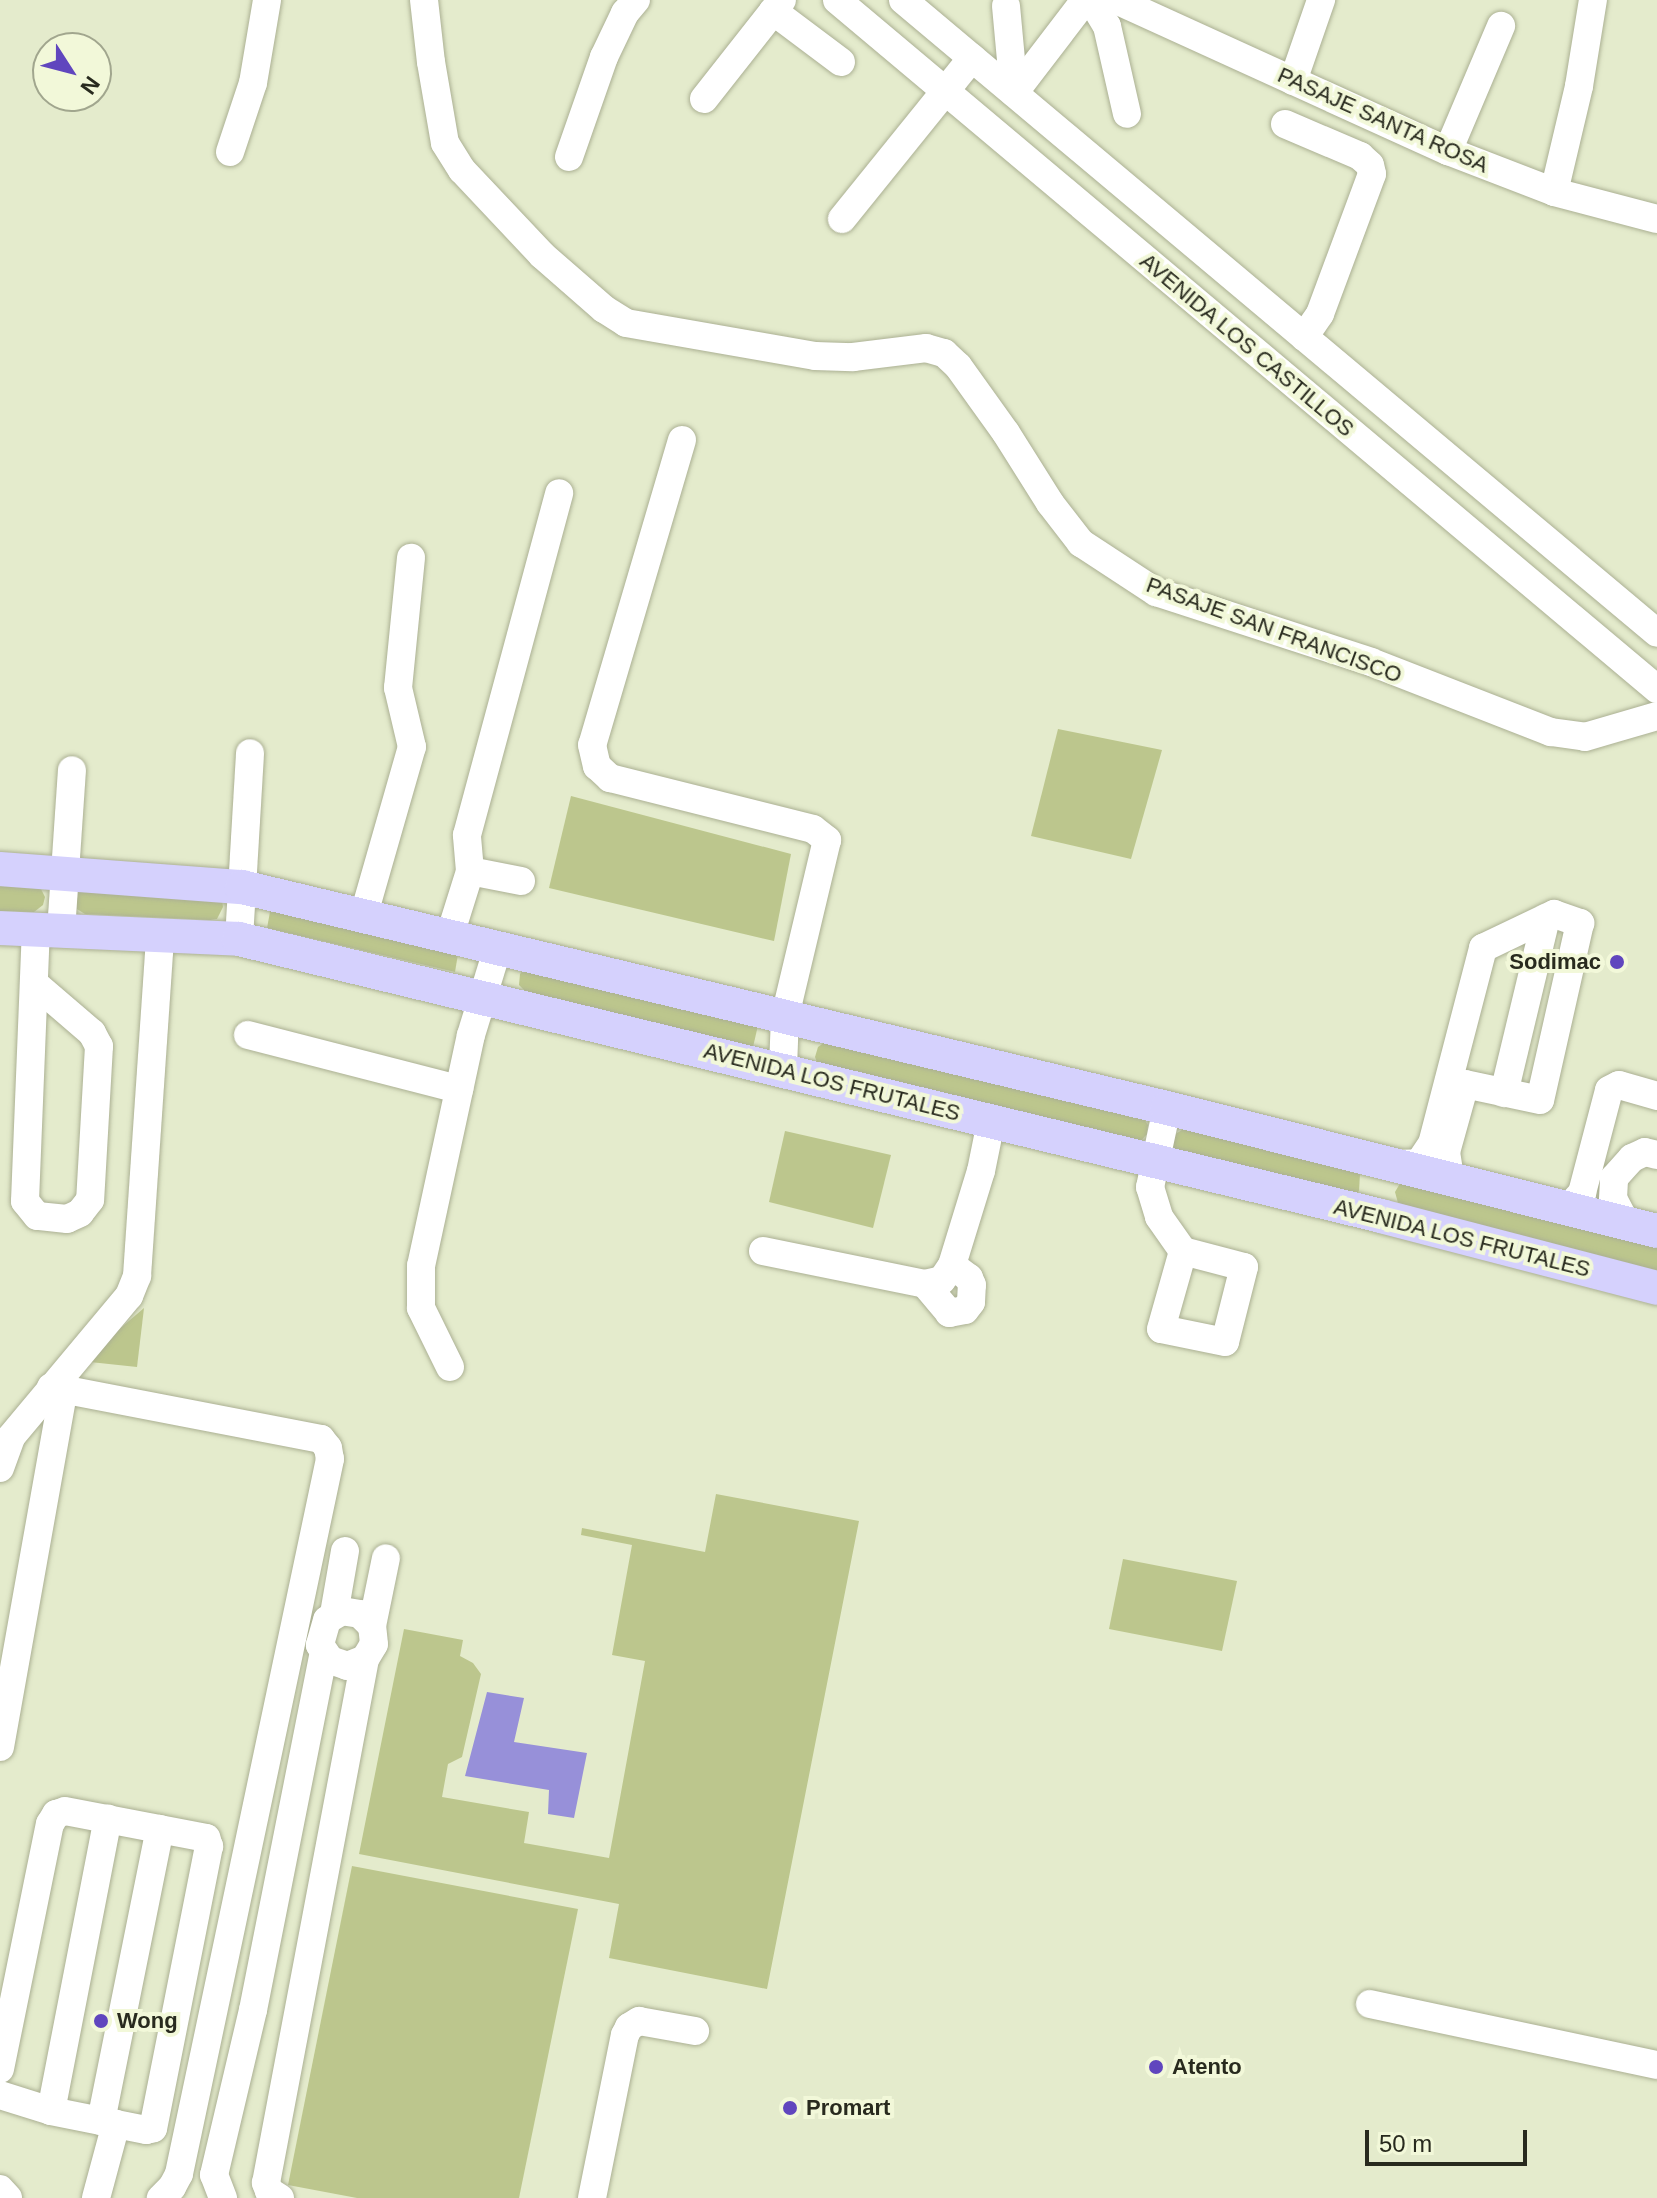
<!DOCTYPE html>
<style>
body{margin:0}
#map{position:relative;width:1657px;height:2198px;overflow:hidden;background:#e4ebcc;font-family:Helvetica,sans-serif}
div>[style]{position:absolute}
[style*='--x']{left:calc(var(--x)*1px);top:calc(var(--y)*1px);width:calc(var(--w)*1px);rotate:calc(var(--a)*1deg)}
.green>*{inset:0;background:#bcc68d}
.water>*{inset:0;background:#9790d9}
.roads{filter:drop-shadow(0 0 2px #abb093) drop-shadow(0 0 2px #abb093)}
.minor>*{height:28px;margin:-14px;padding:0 14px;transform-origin:14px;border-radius:14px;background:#fff}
.major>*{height:34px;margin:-17px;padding:0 17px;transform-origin:17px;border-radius:17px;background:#d5d1fd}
.dots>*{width:22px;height:22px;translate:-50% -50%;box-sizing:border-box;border:4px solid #f2f8d9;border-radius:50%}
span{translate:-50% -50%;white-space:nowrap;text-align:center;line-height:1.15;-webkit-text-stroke:8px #f2f8d9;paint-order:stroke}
.street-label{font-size:22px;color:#282a1e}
.poi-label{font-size:22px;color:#282a1e;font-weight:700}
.right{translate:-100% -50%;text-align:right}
.left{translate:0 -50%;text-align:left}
.north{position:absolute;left:32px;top:32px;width:80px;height:80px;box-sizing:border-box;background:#f2f8d9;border:2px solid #a1a68e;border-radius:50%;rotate:126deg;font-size:22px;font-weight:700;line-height:32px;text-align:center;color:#282a1e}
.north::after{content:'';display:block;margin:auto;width:28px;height:36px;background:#6046be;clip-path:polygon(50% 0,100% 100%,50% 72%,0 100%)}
.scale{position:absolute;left:1365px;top:2130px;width:162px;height:36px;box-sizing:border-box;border:4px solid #282a1e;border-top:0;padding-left:10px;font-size:24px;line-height:28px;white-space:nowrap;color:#282a1e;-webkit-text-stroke:6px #f2f8d9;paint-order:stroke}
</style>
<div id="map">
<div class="green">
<div style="clip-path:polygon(1058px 729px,1162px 750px,1131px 859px,1031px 836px)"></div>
<div style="clip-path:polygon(571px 796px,791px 854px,774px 941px,549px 888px)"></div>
<div style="clip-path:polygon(0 882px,40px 887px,45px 897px,43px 905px,34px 912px,0 911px)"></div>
<div style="clip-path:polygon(78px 889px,222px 901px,223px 907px,217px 919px,210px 920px,85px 914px,72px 906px)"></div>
<div style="clip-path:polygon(272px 901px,459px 948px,455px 972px,267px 928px)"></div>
<div style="clip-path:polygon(526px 966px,759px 1021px,753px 1047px,525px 991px,519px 985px,520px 974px)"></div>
<div style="clip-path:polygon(825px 1042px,1142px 1116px,1148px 1125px,1147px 1134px,1141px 1141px,818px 1065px,815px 1057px,818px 1047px)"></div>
<div style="clip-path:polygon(1188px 1126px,1360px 1174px,1359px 1191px,1352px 1196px,1175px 1151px,1172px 1143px,1174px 1135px)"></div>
<div style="clip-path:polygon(785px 1131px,891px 1155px,873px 1228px,769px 1202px)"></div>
<div style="clip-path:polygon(1402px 1180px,1657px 1240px,1657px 1276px,1398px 1203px,1395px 1192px)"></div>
<div style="clip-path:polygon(144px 1308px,137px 1367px,90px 1362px,102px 1344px)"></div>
<div style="clip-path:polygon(716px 1494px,859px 1521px,767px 1989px,609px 1958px,619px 1904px,359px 1854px,404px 1629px,463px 1640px,460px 1656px,473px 1663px,481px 1674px,462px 1757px,448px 1764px,442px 1797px,529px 1812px,524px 1843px,609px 1858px,645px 1661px,612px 1655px,632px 1545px,581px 1535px,582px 1528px,705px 1552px)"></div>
<div style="clip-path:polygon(1123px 1559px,1237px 1581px,1222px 1651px,1109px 1629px)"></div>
<div style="clip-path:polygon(352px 1866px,578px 1909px,519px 2198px,357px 2198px,288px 2185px)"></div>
</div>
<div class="water">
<div style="clip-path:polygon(487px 1692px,524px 1698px,514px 1742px,587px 1753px,574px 1818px,548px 1814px,549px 1790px,465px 1776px)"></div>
</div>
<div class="roads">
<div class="minor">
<div style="--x:424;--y:0;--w:62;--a:83.6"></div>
<div style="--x:431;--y:62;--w:82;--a:80.2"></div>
<div style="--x:445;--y:143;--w:32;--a:58"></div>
<div style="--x:462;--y:170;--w:117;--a:46.7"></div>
<div style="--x:542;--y:255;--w:82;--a:41.1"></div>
<div style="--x:604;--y:309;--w:26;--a:32"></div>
<div style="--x:626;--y:323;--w:192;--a:9.9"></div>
<div style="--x:815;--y:356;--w:38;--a:2"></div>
<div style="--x:853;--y:357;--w:74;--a:-7"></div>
<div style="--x:926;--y:348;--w:19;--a:16"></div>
<div style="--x:944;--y:353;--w:19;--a:43"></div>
<div style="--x:958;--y:366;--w:82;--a:54.4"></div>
<div style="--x:1006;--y:433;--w:83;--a:57.8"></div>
<div style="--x:1050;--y:503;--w:51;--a:52.2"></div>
<div style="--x:1081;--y:543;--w:90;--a:33.2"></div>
<div style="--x:1156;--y:592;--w:226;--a:18"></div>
<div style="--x:1371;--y:662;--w:193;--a:21.3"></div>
<div style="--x:1551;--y:732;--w:34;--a:8"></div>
<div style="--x:1585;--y:737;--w:75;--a:-16.3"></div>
<div style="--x:837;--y:0;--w:1071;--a:40.04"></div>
<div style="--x:903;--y:0;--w:984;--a:40.01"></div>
<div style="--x:1116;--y:0;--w:365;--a:24.5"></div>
<div style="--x:1448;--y:151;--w:114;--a:21.1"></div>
<div style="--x:1554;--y:192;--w:106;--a:14.7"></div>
<div style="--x:1084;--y:2;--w:13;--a:27"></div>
<div style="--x:1096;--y:8;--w:21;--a:59"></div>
<div style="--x:1107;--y:26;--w:90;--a:77.2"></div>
<div style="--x:1006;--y:6;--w:87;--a:84.7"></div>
<div style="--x:773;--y:11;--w:85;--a:36.9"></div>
<div style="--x:1293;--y:81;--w:86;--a:-70.9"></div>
<div style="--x:1014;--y:93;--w:117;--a:-52.6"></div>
<div style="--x:704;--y:99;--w:126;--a:-51.8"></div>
<div style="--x:1285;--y:124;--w:82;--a:23.1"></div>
<div style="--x:1360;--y:156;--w:13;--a:42"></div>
<div style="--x:1370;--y:165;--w:9;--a:77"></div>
<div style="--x:1372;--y:174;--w:149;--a:110.4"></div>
<div style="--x:1320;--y:314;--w:28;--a:125"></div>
<div style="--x:1448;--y:151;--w:136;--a:-67"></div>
<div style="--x:230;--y:152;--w:73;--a:-71.6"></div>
<div style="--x:253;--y:83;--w:84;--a:-80.4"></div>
<div style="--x:569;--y:157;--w:106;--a:-70.7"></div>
<div style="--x:604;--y:57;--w:49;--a:-64.5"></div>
<div style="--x:625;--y:13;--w:17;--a:-50"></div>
<div style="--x:1554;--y:192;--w:109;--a:-76.7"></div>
<div style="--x:1579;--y:86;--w:87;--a:-80.8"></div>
<div style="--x:842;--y:219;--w:207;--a:-51.1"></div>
<div style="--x:682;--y:440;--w:318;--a:106.4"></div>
<div style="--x:592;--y:745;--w:22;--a:77"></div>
<div style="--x:597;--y:766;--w:18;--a:43"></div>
<div style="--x:610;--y:778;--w:209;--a:14.1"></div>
<div style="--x:813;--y:829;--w:18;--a:38"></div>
<div style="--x:827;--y:840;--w:181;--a:103.4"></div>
<div style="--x:785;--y:1016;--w:53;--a:92.2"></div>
<div style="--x:470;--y:871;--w:52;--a:11.1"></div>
<div style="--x:364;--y:914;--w:174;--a:-74"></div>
<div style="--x:412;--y:747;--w:61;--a:-103.3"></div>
<div style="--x:398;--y:688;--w:131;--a:-84.3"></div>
<div style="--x:61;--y:931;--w:161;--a:-86.1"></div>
<div style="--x:450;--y:935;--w:67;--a:-72.6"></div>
<div style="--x:470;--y:871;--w:36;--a:-95"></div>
<div style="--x:467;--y:835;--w:354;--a:-74.9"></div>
<div style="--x:239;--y:939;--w:186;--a:-86.6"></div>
<div style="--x:35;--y:984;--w:75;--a:40.7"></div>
<div style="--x:92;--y:1033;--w:15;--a:62"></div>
<div style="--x:99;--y:1046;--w:154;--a:93.3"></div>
<div style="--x:90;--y:1200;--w:16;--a:128"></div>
<div style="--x:80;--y:1213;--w:14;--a:155"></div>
<div style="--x:67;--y:1219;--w:30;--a:-174"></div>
<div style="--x:37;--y:1216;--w:19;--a:-129"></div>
<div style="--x:25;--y:1201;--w:272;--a:-87.7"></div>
<div style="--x:248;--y:1035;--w:218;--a:14.4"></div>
<div style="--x:1504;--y:1093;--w:180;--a:-76.5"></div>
<div style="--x:1167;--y:1108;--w:81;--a:102.1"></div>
<div style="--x:1150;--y:1187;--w:31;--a:73"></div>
<div style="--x:1159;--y:1217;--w:42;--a:54.8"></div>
<div style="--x:1183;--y:1251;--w:63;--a:14.7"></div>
<div style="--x:1244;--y:1267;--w:77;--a:104.2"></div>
<div style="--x:1225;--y:1342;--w:65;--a:-168.5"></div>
<div style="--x:1161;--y:1329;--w:81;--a:-74.2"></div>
<div style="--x:1394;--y:1164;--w:25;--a:-2"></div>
<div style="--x:1419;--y:1163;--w:23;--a:-56"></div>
<div style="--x:1432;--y:1144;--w:203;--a:-75.4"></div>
<div style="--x:1483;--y:948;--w:79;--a:-25.6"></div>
<div style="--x:1554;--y:914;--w:28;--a:19"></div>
<div style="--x:1580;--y:923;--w:181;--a:102.7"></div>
<div style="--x:1540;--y:1100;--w:77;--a:-168"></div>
<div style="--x:1465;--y:1084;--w:71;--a:105.6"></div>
<div style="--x:1446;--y:1152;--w:20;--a:81"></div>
<div style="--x:1449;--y:1172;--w:13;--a:45"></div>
<div style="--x:1568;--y:1208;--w:21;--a:-47"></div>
<div style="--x:1582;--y:1193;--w:106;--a:-75.3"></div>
<div style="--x:1609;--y:1090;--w:11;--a:-27"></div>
<div style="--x:1619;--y:1085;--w:40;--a:16"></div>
<div style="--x:1626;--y:1223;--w:27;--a:-118"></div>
<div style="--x:1613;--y:1199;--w:21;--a:-87"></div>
<div style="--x:1614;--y:1178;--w:27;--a:-48"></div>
<div style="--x:1632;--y:1158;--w:14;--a:-25"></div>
<div style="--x:1645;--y:1152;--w:12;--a:14"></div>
<div style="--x:763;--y:1251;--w:165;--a:11.5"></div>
<div style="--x:925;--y:1284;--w:17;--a:-13"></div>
<div style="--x:942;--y:1280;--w:18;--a:-56"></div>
<div style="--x:952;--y:1265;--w:98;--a:-72.9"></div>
<div style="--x:981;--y:1171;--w:50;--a:-78.5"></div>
<div style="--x:925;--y:1284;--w:38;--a:50"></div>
<div style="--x:949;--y:1313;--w:16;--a:-11"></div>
<div style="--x:965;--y:1310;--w:10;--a:-53"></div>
<div style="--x:971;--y:1302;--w:17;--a:-87"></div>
<div style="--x:972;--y:1285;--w:8;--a:-113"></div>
<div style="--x:969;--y:1278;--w:21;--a:-143"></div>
<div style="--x:450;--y:1367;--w:66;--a:-116.2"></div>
<div style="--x:421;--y:1308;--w:42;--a:-90"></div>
<div style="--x:421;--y:1266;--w:236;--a:-77.8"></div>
<div style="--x:471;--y:1035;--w:92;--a:-72.9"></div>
<div style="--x:51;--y:1387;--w:275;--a:10.9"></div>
<div style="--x:321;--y:1439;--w:11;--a:52"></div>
<div style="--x:328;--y:1448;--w:11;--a:80"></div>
<div style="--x:330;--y:1459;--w:731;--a:101.93"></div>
<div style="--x:179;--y:2174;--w:15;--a:118"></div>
<div style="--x:172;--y:2187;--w:16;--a:135"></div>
<div style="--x:0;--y:1468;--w:33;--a:-70"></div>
<div style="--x:11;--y:1437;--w:184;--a:-50.1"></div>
<div style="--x:129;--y:1296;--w:22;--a:-68"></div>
<div style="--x:137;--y:1276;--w:342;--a:-86.1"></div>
<div style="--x:334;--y:1614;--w:64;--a:-80.1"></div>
<div style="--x:372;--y:1626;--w:69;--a:-78.4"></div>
<div style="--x:0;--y:1747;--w:364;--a:-79.9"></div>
<div style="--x:1370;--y:2004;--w:293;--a:12"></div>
<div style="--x:0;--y:2069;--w:250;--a:-78.5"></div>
<div style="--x:50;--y:1824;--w:12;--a:-59"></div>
<div style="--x:56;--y:1814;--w:9;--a:-18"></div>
<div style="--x:65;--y:1811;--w:144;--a:10.8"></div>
<div style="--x:206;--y:1838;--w:9;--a:69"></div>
<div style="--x:209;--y:1846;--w:288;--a:101.2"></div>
<div style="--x:153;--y:2128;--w:7;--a:164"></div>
<div style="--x:146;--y:2130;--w:97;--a:-168.7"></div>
<div style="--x:51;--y:2111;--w:53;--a:-162.6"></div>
<div style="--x:51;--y:2111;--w:298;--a:-79"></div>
<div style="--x:101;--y:2121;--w:298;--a:-78.6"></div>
<div style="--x:0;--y:2189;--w:12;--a:48"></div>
<div style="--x:96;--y:2198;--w:77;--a:-74.9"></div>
<div style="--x:223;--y:2198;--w:25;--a:-111"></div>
<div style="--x:214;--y:2175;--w:170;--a:-76.7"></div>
<div style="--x:253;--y:2010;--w:364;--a:-78.8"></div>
<div style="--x:280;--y:2198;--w:13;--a:-148"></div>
<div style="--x:269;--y:2191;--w:9;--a:-111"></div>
<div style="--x:266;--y:2183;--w:533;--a:-79.3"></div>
<div style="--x:365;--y:1659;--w:17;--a:-59"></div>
<div style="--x:374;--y:1644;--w:18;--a:-96"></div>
<div style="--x:372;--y:1626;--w:17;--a:-135"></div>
<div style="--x:360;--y:1614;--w:18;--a:-171"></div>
<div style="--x:342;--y:1611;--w:17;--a:149"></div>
<div style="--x:327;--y:1620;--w:26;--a:106"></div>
<div style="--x:320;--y:1645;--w:18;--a:56"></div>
<div style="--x:330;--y:1660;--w:18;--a:19"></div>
<div style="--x:347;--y:1666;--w:19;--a:-21"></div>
<div style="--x:592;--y:2198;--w:166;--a:-78.6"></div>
<div style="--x:625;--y:2035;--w:9;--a:-63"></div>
<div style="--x:629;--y:2027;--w:12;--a:-31"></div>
<div style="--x:639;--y:2021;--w:57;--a:10.1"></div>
</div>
<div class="major">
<div style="--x:0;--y:869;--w:243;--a:4.3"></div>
<div style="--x:242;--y:887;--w:951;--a:13.44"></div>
<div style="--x:1167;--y:1108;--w:505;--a:14.09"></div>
<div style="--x:0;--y:928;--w:239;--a:2.6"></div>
<div style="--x:239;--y:939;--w:1175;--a:13.63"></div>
<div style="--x:1381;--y:1216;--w:285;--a:14.6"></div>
</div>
</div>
<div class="dots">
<div style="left:1617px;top:962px;background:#6046be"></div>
<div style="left:101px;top:2021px;background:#6046be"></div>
<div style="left:1156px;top:2067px;background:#6046be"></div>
<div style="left:790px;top:2108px;background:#6046be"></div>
</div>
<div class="street-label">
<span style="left:1383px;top:120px;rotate:24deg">PASAJE SANTA ROSA</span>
<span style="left:1247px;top:345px;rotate:40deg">AVENIDA LOS CASTILLOS</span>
<span style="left:1274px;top:630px;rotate:20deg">PASAJE SAN FRANCISCO</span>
<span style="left:832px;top:1082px;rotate:14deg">AVENIDA LOS FRUTALES</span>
<span style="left:1462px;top:1238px;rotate:14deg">AVENIDA LOS FRUTALES</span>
</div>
<div class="poi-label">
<span class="right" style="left:1601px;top:962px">Sodimac</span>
<span class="left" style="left:117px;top:2021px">Wong</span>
<span class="left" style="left:1172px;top:2067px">Atento</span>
<span class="left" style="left:806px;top:2108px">Promart</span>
</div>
<div class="north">N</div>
<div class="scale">50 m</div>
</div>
